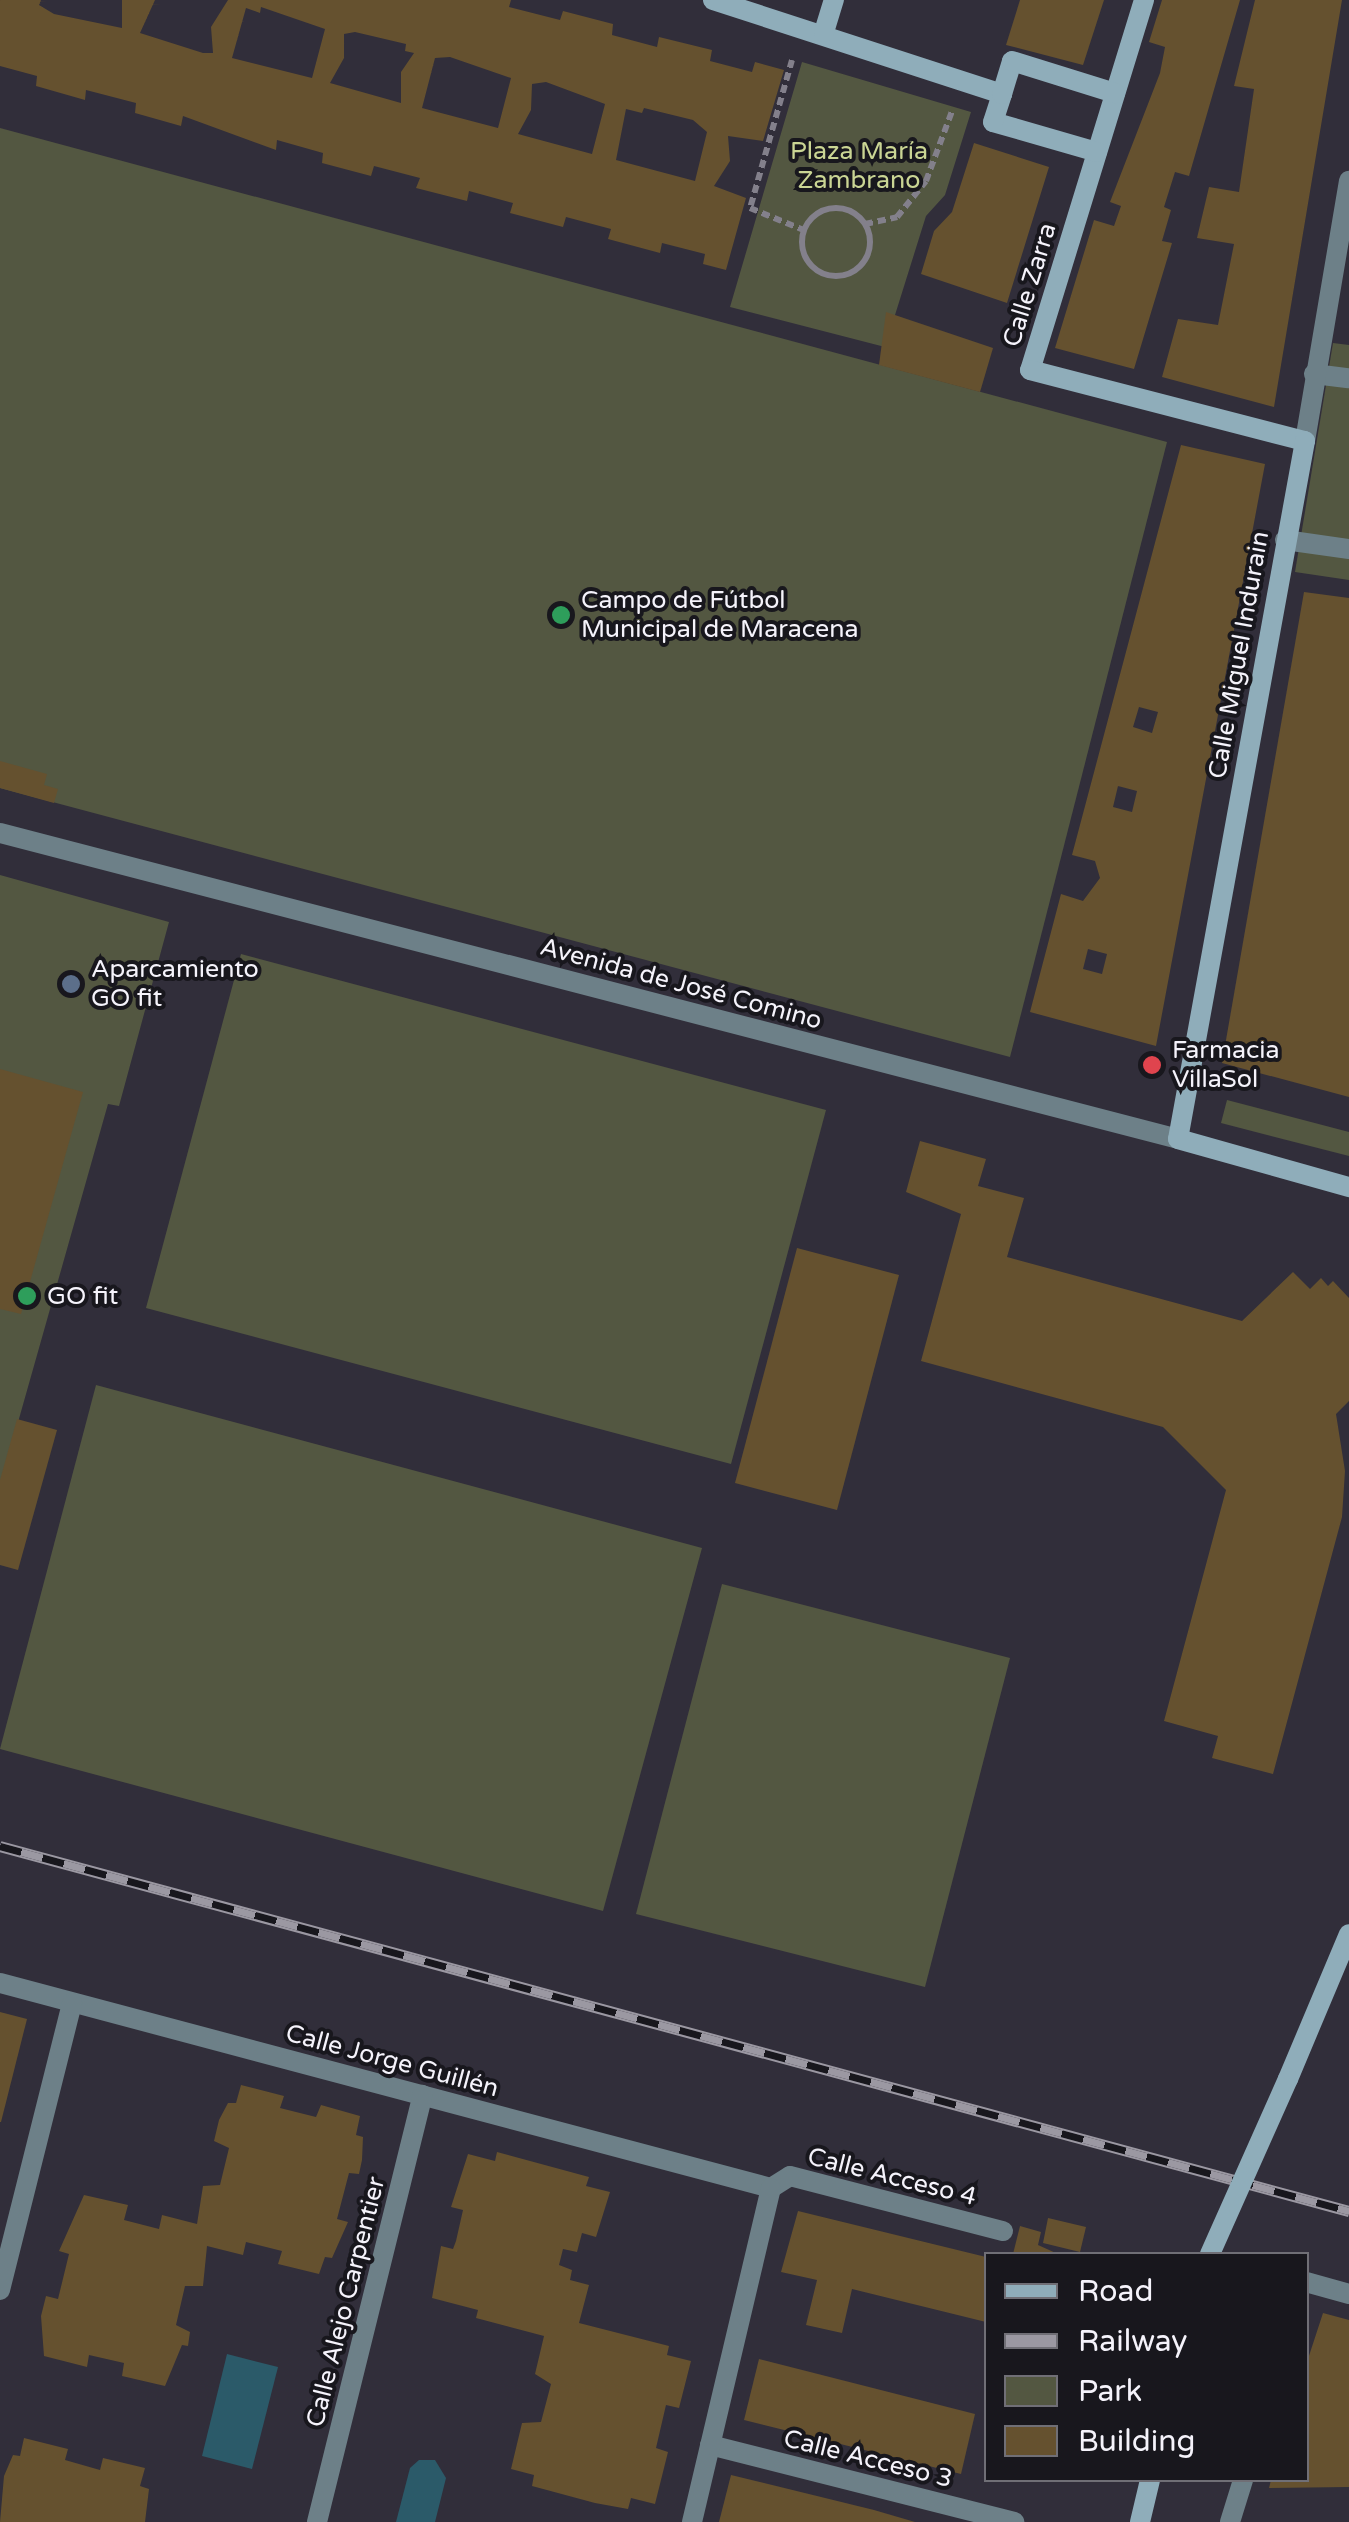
<!DOCTYPE html>
<meta charset="utf-8">
<style>
body{margin:0}
#map{position:relative;width:1349px;height:2522px;overflow:hidden;background:#312e3a;font-family:"Varela Round",sans-serif}
div>[style]{position:absolute}
[style*='--x']{left:calc(var(--x)*1px);top:calc(var(--y)*1px);width:calc(var(--w)*1px);rotate:calc(var(--a)*1deg)}
.green>*{inset:0;background:#535741}
.water>*{inset:0;background:#2b5a69}
.building>*{inset:0;background:#65512f}
.path>*{height:6px;margin-top:-3px;transform-origin:0;background:repeating-linear-gradient(90deg,#83808b 0 8px,transparent 0 13px)}
.path>.ring{margin:-3px;padding:0;box-sizing:content-box;background:none;border:6px solid #83808b;border-radius:50%}
.street>*{height:20px;margin:-10px;padding:0 10px;transform-origin:10px;border-radius:10px;background:#6d8088}
.secondary>*{height:20px;margin:-10px;padding:0 10px;transform-origin:10px;border-radius:10px;background:#8fadba}
.rail>*{height:11px;margin-top:-5.5px;transform-origin:0;background:repeating-linear-gradient(90deg,#18171d 0 22px,#9b98a2 0 44px);box-sizing:border-box;border-block:2px solid #9b98a2}
.secondary-bridge>*{height:20px;margin:-10px;padding:0 10px;transform-origin:10px;border-radius:10px;background:#8fadba}
.dots>*{width:28px;height:28px;translate:-50% -50%;box-sizing:border-box;border:5px solid #18171d;border-radius:50%}
span{translate:-50% -50%;white-space:nowrap;text-align:center;line-height:1.15;-webkit-text-stroke:8px #18171d;paint-order:stroke}
.park-label{font-size:25px;color:#cad594}
.street-label{font-size:25px;color:#f5f3fb}
.poi-label{font-size:25px;color:#f5f3fb}
.left{translate:0 -50%;text-align:left}
.legend{position:absolute;left:984px;top:2252px;width:325px;height:230px;box-sizing:border-box;background:#18171d;border:2px solid #706f76;margin:0;padding:12px 18px;list-style:none;font-size:30px;color:#f5f3fb}
.legend li{display:flex;align-items:center;gap:20px;height:50px}
.legend b{width:50px;border:2px solid #706f76}
</style>
<div id="map">
<div class="green">
<div style="clip-path:polygon(802px 62px,971px 112px,945px 195px,926px 216px,885px 347px,730px 307px)"></div>
<div style="clip-path:polygon(0 128px,1167px 442px,1010px 1057px,0 788px)"></div>
<div style="clip-path:polygon(1333px 343px,1349px 345px,1349px 580px,1295px 572px)"></div>
<div style="clip-path:polygon(0 875px,169px 922px,119px 1106px,108px 1104px,0 1486px)"></div>
<div style="clip-path:polygon(241px 954px,826px 1110px,731px 1464px,146px 1308px)"></div>
<div style="clip-path:polygon(1227px 1100px,1349px 1132px,1349px 1156px,1221px 1123px)"></div>
<div style="clip-path:polygon(96px 1385px,702px 1548px,603px 1911px,0 1749px)"></div>
<div style="clip-path:polygon(722px 1584px,1010px 1658px,925px 1987px,636px 1914px)"></div>
</div>
<div class="water">
<div style="clip-path:polygon(227px 2354px,278px 2367px,252px 2469px,202px 2456px)"></div>
<div style="clip-path:polygon(419px 2460px,435px 2460px,446px 2478px,435px 2522px,396px 2522px,410px 2468px)"></div>
</div>
<div class="building">
<div style="clip-path:polygon(evenodd,0 0,41px 0,39px 5px,54px 14px,122px 28px,122px 0,155px 0,140px 33px,203px 53px,213px 53px,211px 27px,228px 0,511px 0,509px 7px,560px 20px,563px 11px,613px 24px,612px 35px,657px 47px,659px 37px,712px 50px,710px 61px,733px 67px,752px 72px,755px 62px,784px 70px,763px 141px,728px 136px,730px 161px,714px 186px,746px 198px,726px 270px,703px 264px,705px 254px,662px 243px,660px 253px,608px 239px,611px 229px,566px 217px,563px 227px,510px 213px,513px 203px,469px 191px,467px 201px,416px 188px,420px 178px,374px 166px,371px 176px,322px 163px,323px 153px,277px 140px,276px 150px,183px 116px,181px 126px,135px 113px,136px 103px,86px 90px,85px 100px,36px 86px,37px 76px,0 66px,0 0,261px 7px,325px 29px,312px 78px,232px 58px,246px 8px,260px 13px,261px 7px,0 0,355px 32px,406px 44px,405px 51px,414px 53px,401px 72px,401px 103px,330px 83px,344px 58px,344px 34px,355px 32px,0 0,450px 57px,511px 78px,498px 128px,422px 108px,435px 58px,450px 57px,0 0,546px 82px,605px 104px,592px 154px,518px 134px,531px 110px,532px 84px,546px 82px,0 0,644px 108px,693px 120px,707px 132px,695px 181px,616px 160px,626px 109px,642px 113px,644px 108px)"></div>
<div style="clip-path:polygon(1020px 0,1104px 0,1083px 65px,1006px 45px)"></div>
<div style="clip-path:polygon(1162px 0,1240px 0,1189px 176px,1175px 172px,1164px 207px,1171px 210px,1162px 241px,1172px 243px,1134px 369px,1055px 348px,1094px 220px,1114px 226px,1121px 206px,1110px 202px,1160px 73px,1165px 47px,1149px 42px)"></div>
<div style="clip-path:polygon(1255px 0,1342px 0,1274px 407px,1162px 377px,1178px 319px,1218px 325px,1234px 244px,1197px 238px,1209px 187px,1239px 192px,1254px 89px,1234px 86px)"></div>
<div style="clip-path:polygon(974px 143px,1049px 167px,1007px 303px,921px 274px,934px 231px,952px 212px)"></div>
<div style="clip-path:polygon(886px 312px,993px 348px,980px 392px,879px 365px)"></div>
<div style="clip-path:polygon(evenodd,1181px 445px,1265px 464px,1156px 1046px,1030px 1012px,1061px 894px,1083px 901px,1100px 878px,1095px 861px,1072px 855px,1181px 445px,1139px 707px,1158px 712px,1152px 733px,1133px 727px,1139px 707px,1181px 445px,1118px 786px,1137px 791px,1132px 812px,1113px 807px,1118px 786px,1181px 445px,1088px 949px,1107px 954px,1102px 974px,1083px 969px,1088px 949px)"></div>
<div style="clip-path:polygon(1304px 592px,1349px 598px,1349px 1097px,1222px 1063px)"></div>
<div style="clip-path:polygon(0 761px,47px 774px,44px 785px,58px 789px,54px 803px,0 788px)"></div>
<div style="clip-path:polygon(0 1069px,83px 1092px,21px 1314px,0 1309px)"></div>
<div style="clip-path:polygon(920px 1141px,986px 1159px,978px 1186px,1024px 1198px,1007px 1257px,1242px 1321px,1293px 1272px,1310px 1289px,1321px 1278px,1328px 1286px,1333px 1281px,1349px 1298px,1349px 1401px,1336px 1414px,1345px 1471px,1342px 1517px,1273px 1774px,1212px 1758px,1218px 1736px,1164px 1721px,1226px 1490px,1163px 1427px,921px 1361px,961px 1214px,906px 1192px)"></div>
<div style="clip-path:polygon(797px 1248px,899px 1275px,837px 1510px,735px 1483px)"></div>
<div style="clip-path:polygon(17px 1419px,57px 1430px,18px 1570px,0 1565px,0 1480px)"></div>
<div style="clip-path:polygon(0 2012px,27px 2019px,1px 2122px,0 2122px)"></div>
<div style="clip-path:polygon(241px 2085px,284px 2096px,280px 2108px,316px 2117px,321px 2105px,360px 2116px,356px 2135px,363px 2137px,362px 2160px,359px 2174px,349px 2173px,337px 2219px,348px 2222px,332px 2258px,325px 2257px,319px 2274px,278px 2264px,282px 2251px,246px 2242px,243px 2255px,207px 2246px,203px 2286px,185px 2286px,176px 2325px,190px 2332px,188px 2346px,182px 2345px,165px 2386px,122px 2376px,124px 2363px,89px 2355px,87px 2367px,44px 2356px,41px 2316px,46px 2296px,58px 2299px,69px 2254px,59px 2251px,84px 2195px,128px 2205px,124px 2220px,159px 2229px,162px 2215px,197px 2224px,203px 2186px,220px 2185px,229px 2148px,214px 2141px,219px 2120px,228px 2103px,236px 2103px)"></div>
<div style="clip-path:polygon(497px 2152px,589px 2177px,586px 2186px,610px 2192px,596px 2237px,582px 2233px,577px 2252px,563px 2249px,559px 2265px,572px 2270px,570px 2280px,589px 2285px,579px 2323px,669px 2346px,667px 2355px,691px 2361px,679px 2408px,666px 2405px,656px 2448px,668px 2452px,655px 2504px,631px 2498px,628px 2509px,595px 2503px,532px 2486px,534px 2475px,511px 2469px,522px 2423px,541px 2422px,551px 2384px,535px 2374px,544px 2336px,476px 2318px,478px 2310px,432px 2298px,441px 2246px,453px 2249px,456px 2241px,463px 2210px,451px 2207px,468px 2154px,495px 2161px)"></div>
<div style="clip-path:polygon(798px 2211px,986px 2257px,986px 2322px,852px 2289px,842px 2333px,806px 2325px,817px 2280px,781px 2272px)"></div>
<div style="clip-path:polygon(1048px 2218px,1086px 2227px,1080px 2252px,1043px 2243px)"></div>
<div style="clip-path:polygon(1020px 2226px,1041px 2232px,1038px 2245px,1058px 2254px,1013px 2254px)"></div>
<div style="clip-path:polygon(1323px 2313px,1349px 2320px,1349px 2487px,1269px 2488px,1271px 2480px,1306px 2480px,1306px 2365px)"></div>
<div style="clip-path:polygon(759px 2359px,975px 2414px,961px 2474px,744px 2420px)"></div>
<div style="clip-path:polygon(24px 2438px,68px 2449px,65px 2460px,100px 2470px,103px 2458px,145px 2468px,140px 2486px,149px 2489px,145px 2522px,0 2522px,4px 2476px,13px 2455px,20px 2456px)"></div>
<div style="clip-path:polygon(731px 2475px,874px 2510px,915px 2522px,719px 2522px)"></div>
</div>
<div class="path">
<div style="--x:792;--y:60;--w:154;--a:105.8"></div>
<div style="--x:750;--y:208;--w:58;--a:22.2"></div>
<div class="ring" style="left:802px;top:208px;width:62px;height:62px"></div>
<div style="--x:865;--y:224;--w:33;--a:-12"></div>
<div style="--x:897;--y:217;--w:46;--a:-51.1"></div>
<div style="--x:926;--y:181;--w:75;--a:-69.6"></div>
</div>
<div class="street">
<div style="--x:1314;--y:374;--w:35;--a:7"></div>
<div style="--x:1305;--y:441;--w:264;--a:-80.4"></div>
<div style="--x:1285;--y:540;--w:65;--a:8"></div>
<div style="--x:0;--y:833;--w:1217;--a:14.56"></div>
<div style="--x:0;--y:1983;--w:798;--a:14.89"></div>
<div style="--x:771;--y:2188;--w:22;--a:-32"></div>
<div style="--x:790;--y:2176;--w:220;--a:14.5"></div>
<div style="--x:1306;--y:2282;--w:45;--a:15.6"></div>
<div style="--x:0;--y:2290;--w:296;--a:-75.9"></div>
<div style="--x:710;--y:2445;--w:314;--a:14.2"></div>
<div style="--x:317;--y:2522;--w:440;--a:-76.1"></div>
<div style="--x:692;--y:2522;--w:343;--a:-76.7"></div>
<div style="--x:1230;--y:2522;--w:44;--a:-72.8"></div>
</div>
<div class="secondary">
<div style="--x:713;--y:0;--w:304;--a:18"></div>
<div style="--x:1144;--y:0;--w:387;--a:107.1"></div>
<div style="--x:1030;--y:370;--w:284;--a:14.5"></div>
<div style="--x:1305;--y:441;--w:709;--a:100.31"></div>
<div style="--x:1178;--y:1139;--w:178;--a:15.7"></div>
<div style="--x:824;--y:32;--w:34;--a:-73"></div>
<div style="--x:1097;--y:152;--w:108;--a:-163.9"></div>
<div style="--x:993;--y:122;--w:29;--a:-72"></div>
<div style="--x:1002;--y:94;--w:34;--a:-73"></div>
<div style="--x:1012;--y:61;--w:108;--a:17.3"></div>
<div style="--x:1288;--y:2079;--w:157;--a:-67.2"></div>
<div style="--x:1140;--y:2522;--w:43;--a:-76.6"></div>
</div>
<div class="rail">
<div style="--x:0;--y:1846;--w:1398;--a:15.14"></div>
</div>
<div class="secondary-bridge">
<div style="--x:1210;--y:2254;--w:192;--a:-66"></div>
</div>
<div class="dots">
<div style="left:561px;top:615px;background:#2e9e5b"></div>
<div style="left:71px;top:984px;background:#5c6f8a"></div>
<div style="left:1152px;top:1065px;background:#e0444e"></div>
<div style="left:27px;top:1296px;background:#2e9e5b"></div>
</div>
<div class="park-label">
<span style="left:859px;top:166px">Plaza María<br>Zambrano</span>
</div>
<div class="street-label">
<span style="left:1030px;top:285px;rotate:-73deg">Calle Zarra</span>
<span style="left:1239px;top:655px;rotate:-80deg">Calle Miguel Indurain</span>
<span style="left:681px;top:984px;rotate:15deg">Avenida de José Comino</span>
<span style="left:392px;top:2061px;rotate:15deg">Calle Jorge Guillén</span>
<span style="left:892px;top:2177px;rotate:14deg">Calle Acceso 4</span>
<span style="left:346px;top:2302px;rotate:-76deg">Calle Alejo Carpentier</span>
<span style="left:868px;top:2459px;rotate:14deg">Calle Acceso 3</span>
</div>
<div class="poi-label">
<span class="left" style="left:581px;top:615px">Campo de Fútbol<br>Municipal de Maracena</span>
<span class="left" style="left:91px;top:984px">Aparcamiento<br>GO fit</span>
<span class="left" style="left:1172px;top:1065px">Farmacia<br>VillaSol</span>
<span class="left" style="left:47px;top:1296px">GO fit</span>
</div>
<ul class="legend">
<li><b style="height:12px;background:#8fadba"></b>Road</li>
<li><b style="height:12px;background:#9b98a2"></b>Railway</li>
<li><b style="height:28px;background:#535741"></b>Park</li>
<li><b style="height:28px;background:#65512f"></b>Building</li>
</ul>
</div>
